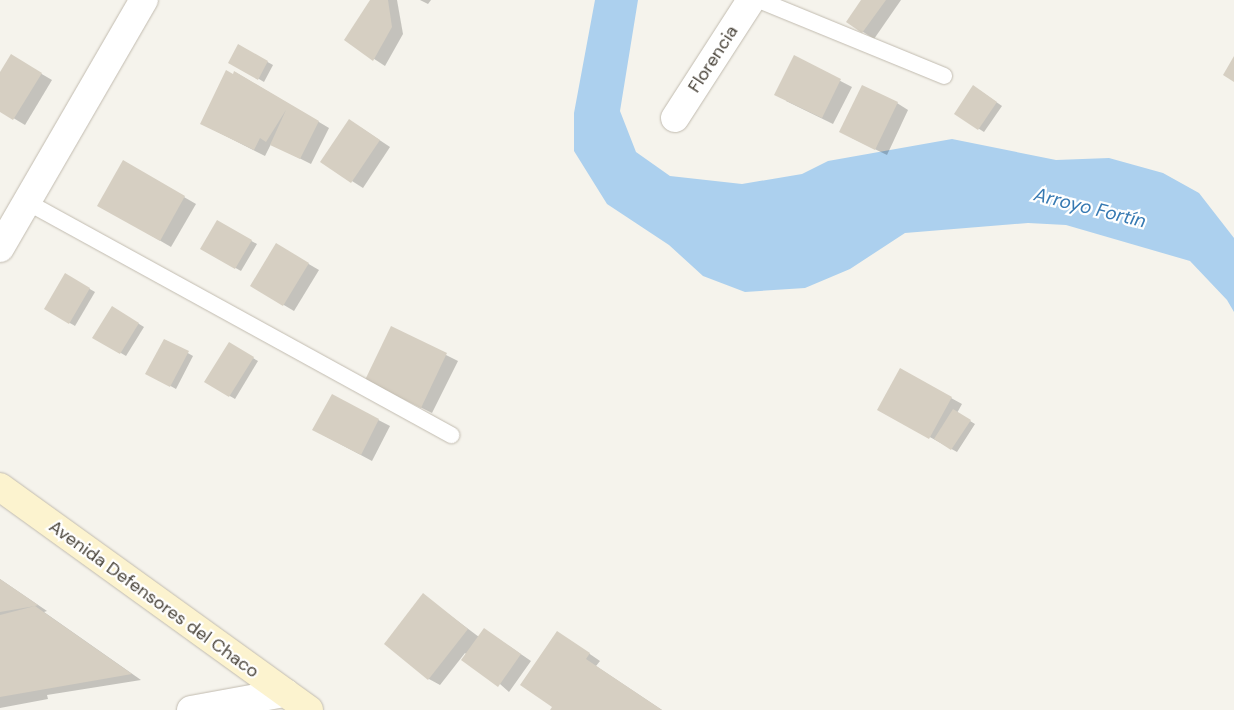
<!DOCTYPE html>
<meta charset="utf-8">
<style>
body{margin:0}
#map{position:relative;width:1234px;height:710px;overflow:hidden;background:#f5f3ec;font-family:"DM Sans",sans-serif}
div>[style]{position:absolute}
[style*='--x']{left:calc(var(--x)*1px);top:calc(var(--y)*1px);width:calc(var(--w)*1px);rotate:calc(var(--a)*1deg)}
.water>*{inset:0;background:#acd0ee}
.shadow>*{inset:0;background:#0003}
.building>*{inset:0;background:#d6cfc2}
.roads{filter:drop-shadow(0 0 1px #c1bbaf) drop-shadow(0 0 1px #c1bbaf)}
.service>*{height:16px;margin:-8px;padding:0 8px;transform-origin:8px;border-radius:8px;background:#fff}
.minor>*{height:28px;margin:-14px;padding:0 14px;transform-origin:14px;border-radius:14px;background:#fff}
.secondary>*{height:28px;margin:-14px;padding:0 14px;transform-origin:14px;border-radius:14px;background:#fcf3cf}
span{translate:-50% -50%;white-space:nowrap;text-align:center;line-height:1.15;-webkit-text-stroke:4.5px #fff;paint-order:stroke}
.street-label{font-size:18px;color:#4a443a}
.water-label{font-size:19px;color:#3679b2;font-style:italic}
</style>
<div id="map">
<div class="water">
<div style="clip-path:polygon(595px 0,638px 0,620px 111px,636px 152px,670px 176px,742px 184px,802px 174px,828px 161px,952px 139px,1056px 160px,1109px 158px,1163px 173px,1199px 193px,1234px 238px,1234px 312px,1227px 300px,1190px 261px,1066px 225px,1028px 223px,905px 233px,850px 269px,805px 288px,745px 292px,703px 276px,669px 245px,607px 204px,574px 151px,574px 113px)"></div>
</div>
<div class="shadow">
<div style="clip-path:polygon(372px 0,397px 0,403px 34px,385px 66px,345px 40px)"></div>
<div style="clip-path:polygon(420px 0,431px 0,428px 4px)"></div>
<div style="clip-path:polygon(863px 0,901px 0,874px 39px,848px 22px)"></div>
<div style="clip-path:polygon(239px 46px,273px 65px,264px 82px,230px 62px)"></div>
<div style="clip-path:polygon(11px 56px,52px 80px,25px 125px,0 110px,0 75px)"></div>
<div style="clip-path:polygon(794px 57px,852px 87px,833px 124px,786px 101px)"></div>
<div style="clip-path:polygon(235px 72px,329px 128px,311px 164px,271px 144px,265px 156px,212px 129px)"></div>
<div style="clip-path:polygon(979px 90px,1002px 106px,984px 132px,956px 114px)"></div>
<div style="clip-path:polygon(897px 103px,908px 110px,887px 155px,852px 138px)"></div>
<div style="clip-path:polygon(360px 127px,390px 147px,363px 188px,322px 162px)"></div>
<div style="clip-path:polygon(124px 162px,196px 204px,171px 247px,99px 205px)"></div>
<div style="clip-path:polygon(217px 222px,257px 244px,241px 271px,202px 249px)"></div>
<div style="clip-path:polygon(276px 245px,319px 270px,294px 311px,252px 286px)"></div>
<div style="clip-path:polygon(66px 275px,95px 292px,75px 326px,46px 309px)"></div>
<div style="clip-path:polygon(113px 308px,144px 327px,126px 356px,94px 337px)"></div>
<div style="clip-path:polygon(392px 328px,458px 361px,432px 413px,378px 386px)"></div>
<div style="clip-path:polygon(165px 340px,193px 356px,176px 389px,147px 373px)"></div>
<div style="clip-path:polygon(229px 344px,258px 361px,235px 399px,206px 382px)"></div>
<div style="clip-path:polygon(900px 370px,962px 404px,957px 413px,975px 424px,957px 452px,879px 409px)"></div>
<div style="clip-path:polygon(332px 396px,390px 426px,372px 461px,325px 436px)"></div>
<div style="clip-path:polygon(0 579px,47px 611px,44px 612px,141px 680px,47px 695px,48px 699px,0 708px)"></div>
<div style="clip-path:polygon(423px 595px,479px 637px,484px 629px,531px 661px,509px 692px,465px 653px,440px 685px,429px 679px)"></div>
<div style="clip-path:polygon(568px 639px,600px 661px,596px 666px,662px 710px,552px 710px)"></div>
</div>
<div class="building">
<div style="clip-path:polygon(370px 0,388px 0,392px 27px,373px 61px,344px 40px)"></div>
<div style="clip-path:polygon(861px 0,886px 0,862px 33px,846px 22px)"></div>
<div style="clip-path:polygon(238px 44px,268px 61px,258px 80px,228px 63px)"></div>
<div style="clip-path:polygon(11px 54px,42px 73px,13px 120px,0 112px,0 72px)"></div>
<div style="clip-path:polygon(794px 55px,841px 79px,822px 118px,774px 95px)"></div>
<div style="clip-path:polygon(1234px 56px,1234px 82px,1223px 75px)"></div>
<div style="clip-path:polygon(226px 70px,233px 74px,234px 71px,319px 121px,300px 159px,270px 145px,286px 110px,266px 142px,260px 138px,254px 150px,200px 124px)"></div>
<div style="clip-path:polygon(862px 85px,898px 102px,875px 150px,839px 132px)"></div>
<div style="clip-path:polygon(973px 85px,997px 102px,978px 130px,954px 114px)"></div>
<div style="clip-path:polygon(349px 119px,380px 140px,351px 183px,320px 162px)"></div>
<div style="clip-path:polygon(123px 160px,185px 196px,160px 241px,97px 206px)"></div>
<div style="clip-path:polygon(217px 220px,252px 240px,235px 269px,200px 249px)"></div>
<div style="clip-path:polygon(276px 243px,309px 263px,283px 306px,250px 286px)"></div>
<div style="clip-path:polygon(65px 273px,90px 288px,69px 324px,44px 309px)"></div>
<div style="clip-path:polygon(112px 306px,139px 323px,120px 354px,92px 338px)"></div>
<div style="clip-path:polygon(391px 326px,447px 353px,421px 408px,365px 380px)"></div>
<div style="clip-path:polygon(164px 339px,189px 351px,170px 387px,145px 374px)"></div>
<div style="clip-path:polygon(229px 342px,254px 357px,229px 397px,204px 382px)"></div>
<div style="clip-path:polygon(900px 368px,952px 397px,929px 439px,877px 410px)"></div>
<div style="clip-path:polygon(332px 394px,379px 419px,361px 455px,312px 430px)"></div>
<div style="clip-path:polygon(953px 409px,971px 420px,951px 450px,934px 439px)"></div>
<div style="clip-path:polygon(0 579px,38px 605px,35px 606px,132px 674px,0 697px,0 615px,35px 606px,0 612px)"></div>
<div style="clip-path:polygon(423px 593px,468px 629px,428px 680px,384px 644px)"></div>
<div style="clip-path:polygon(484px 628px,521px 654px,498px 687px,461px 660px)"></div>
<div style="clip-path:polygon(557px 631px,590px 653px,586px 659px,662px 710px,550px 710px,552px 707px,520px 685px)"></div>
</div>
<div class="roads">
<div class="service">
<div style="--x:759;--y:0;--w:200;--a:22.3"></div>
<div style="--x:29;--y:203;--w:482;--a:28.8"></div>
</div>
<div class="minor">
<div style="--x:675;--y:118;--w:140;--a:-57.2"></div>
<div style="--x:0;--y:248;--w:287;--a:-59.9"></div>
<div style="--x:191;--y:710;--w:96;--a:-10.3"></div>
</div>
<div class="secondary">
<div style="--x:0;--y:487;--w:381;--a:35.8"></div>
</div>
</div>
<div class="street-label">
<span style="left:713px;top:59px;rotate:-57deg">Florencia</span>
<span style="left:154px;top:599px;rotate:36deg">Avenida Defensores del Chaco</span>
</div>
<div class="water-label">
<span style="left:1090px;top:208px;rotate:14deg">Arroyo Fortín</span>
</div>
</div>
